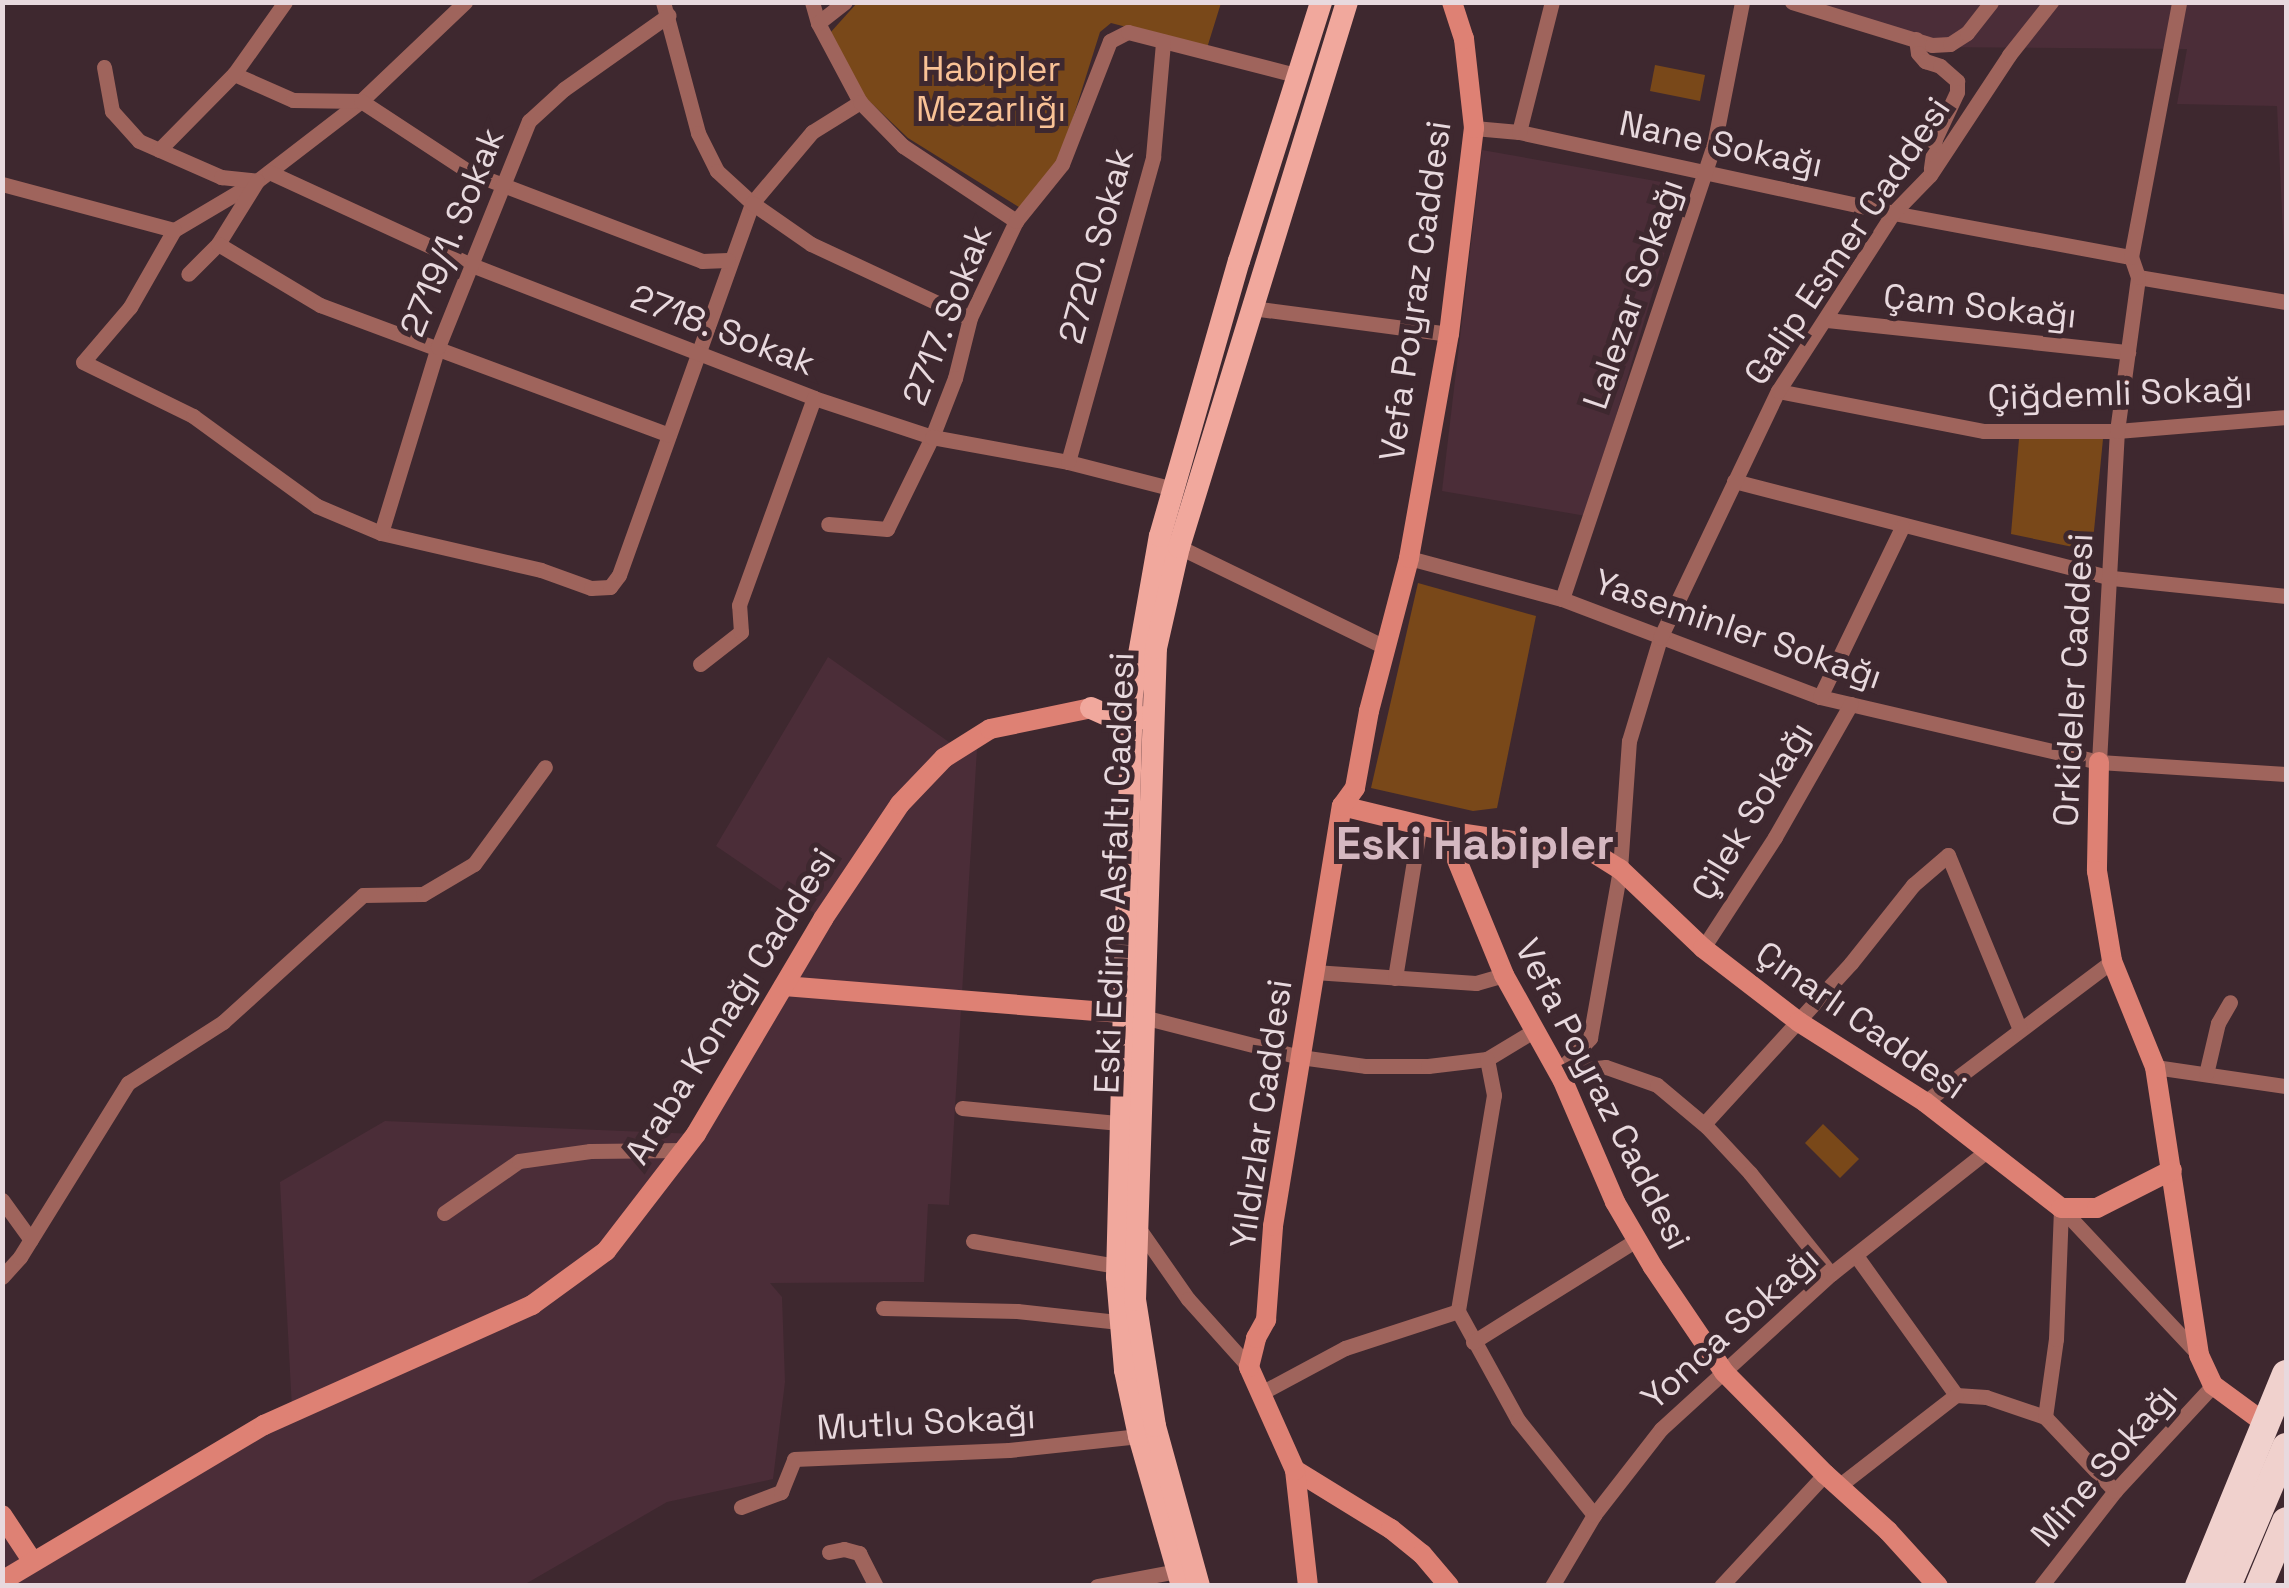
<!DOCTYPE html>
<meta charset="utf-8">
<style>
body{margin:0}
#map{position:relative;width:2289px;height:1588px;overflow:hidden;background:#3e282f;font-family:"Space Grotesk",sans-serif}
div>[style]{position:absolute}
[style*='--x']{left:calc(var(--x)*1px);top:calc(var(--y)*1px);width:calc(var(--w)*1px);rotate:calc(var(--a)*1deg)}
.built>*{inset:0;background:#4b2d38}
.green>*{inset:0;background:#794819}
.street>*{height:15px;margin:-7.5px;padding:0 7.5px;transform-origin:7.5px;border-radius:7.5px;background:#9f645c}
.secondary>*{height:20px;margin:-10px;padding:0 10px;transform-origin:10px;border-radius:10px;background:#de8174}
.primary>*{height:22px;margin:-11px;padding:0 11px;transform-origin:11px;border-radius:11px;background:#f1a89d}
.highway>*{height:28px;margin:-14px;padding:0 14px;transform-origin:14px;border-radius:14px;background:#f0d1cd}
span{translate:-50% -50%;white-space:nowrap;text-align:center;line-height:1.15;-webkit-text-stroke:10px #3e282f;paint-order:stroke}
.park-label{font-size:35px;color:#f9c296}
.street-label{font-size:35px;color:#e8d9de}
.district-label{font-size:45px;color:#d5b8c1;font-weight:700}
.frame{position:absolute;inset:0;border:5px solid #e8d9de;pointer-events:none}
</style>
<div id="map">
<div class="built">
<div style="clip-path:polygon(1791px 3px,2286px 3px,2286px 297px,2277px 106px,2177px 104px,2187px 49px,1924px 47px)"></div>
<div style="clip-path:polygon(1482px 150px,1678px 185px,1683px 191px,1586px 516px,1442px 491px)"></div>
<div style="clip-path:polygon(828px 657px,956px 747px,977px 749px,949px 1205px,928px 1204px,924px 1282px,770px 1283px,782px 1297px,785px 1382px,773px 1479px,667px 1502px,522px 1586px,3px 1585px,2px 1515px,33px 1561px,292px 1409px,280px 1182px,385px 1121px,696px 1134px,823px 919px,716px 846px)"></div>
</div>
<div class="green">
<div style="clip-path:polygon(857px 3px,1221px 3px,1207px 48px,1111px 23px,1100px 32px,1060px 159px,1022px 209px,908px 138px,865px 97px,830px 33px)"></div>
<div style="clip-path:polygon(1655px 65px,1705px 75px,1700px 101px,1650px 91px)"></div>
<div style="clip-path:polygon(2019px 439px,2103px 439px,2092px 551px,2011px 534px)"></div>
<div style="clip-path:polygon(1418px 583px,1536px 616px,1497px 808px,1473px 811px,1371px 788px)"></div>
<div style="clip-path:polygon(1823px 1124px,1859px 1159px,1840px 1178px,1805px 1143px)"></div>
</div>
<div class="street">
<div style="--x:465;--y:2;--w:144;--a:136.4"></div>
<div style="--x:361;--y:101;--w:131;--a:142.4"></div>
<div style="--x:257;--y:181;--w:96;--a:149.4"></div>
<div style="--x:174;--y:230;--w:89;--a:119.7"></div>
<div style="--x:130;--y:307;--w:72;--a:130.5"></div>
<div style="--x:83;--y:362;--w:123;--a:26.1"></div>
<div style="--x:193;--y:416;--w:153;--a:36"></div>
<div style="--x:317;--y:506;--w:69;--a:22.9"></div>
<div style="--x:381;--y:533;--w:164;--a:13"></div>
<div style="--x:541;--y:570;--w:53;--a:19.8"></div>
<div style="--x:591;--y:588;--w:19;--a:-3"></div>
<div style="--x:610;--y:587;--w:15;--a:-53"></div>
<div style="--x:619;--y:575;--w:395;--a:-70.3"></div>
<div style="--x:752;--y:203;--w:93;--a:-49.8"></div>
<div style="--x:812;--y:132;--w:57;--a:-32"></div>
<div style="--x:663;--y:2;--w:136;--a:75"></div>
<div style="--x:698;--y:133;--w:42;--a:63.4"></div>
<div style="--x:717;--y:171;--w:47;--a:42.4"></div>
<div style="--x:752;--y:203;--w:72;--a:34.8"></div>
<div style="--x:811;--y:244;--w:175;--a:25"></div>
<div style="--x:812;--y:2;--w:22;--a:74"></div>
<div style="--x:818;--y:23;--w:89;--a:62"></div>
<div style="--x:860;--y:102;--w:62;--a:45.7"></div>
<div style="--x:903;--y:146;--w:136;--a:33.6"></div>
<div style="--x:1016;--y:221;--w:107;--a:115.4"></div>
<div style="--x:970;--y:318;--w:62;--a:104"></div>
<div style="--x:955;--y:378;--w:63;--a:111.3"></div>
<div style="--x:932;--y:437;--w:102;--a:116.1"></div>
<div style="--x:887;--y:529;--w:59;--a:-175.2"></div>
<div style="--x:1792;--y:2;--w:146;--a:17.1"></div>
<div style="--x:1932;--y:45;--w:18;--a:-3"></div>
<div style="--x:1950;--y:44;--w:20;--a:-33"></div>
<div style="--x:1967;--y:33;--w:39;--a:-52"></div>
<div style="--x:818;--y:23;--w:34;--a:-38"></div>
<div style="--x:1916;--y:39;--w:14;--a:82"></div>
<div style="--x:1918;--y:53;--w:11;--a:49"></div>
<div style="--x:1925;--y:61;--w:16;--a:18"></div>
<div style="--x:1940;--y:66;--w:23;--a:41"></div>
<div style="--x:1957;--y:81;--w:11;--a:90"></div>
<div style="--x:1957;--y:92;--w:52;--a:115.1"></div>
<div style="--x:1935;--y:139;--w:30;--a:98"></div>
<div style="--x:104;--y:67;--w:45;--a:79.7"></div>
<div style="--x:112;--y:111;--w:40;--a:48"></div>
<div style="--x:139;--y:141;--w:90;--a:23.7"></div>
<div style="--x:221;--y:177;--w:36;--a:6"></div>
<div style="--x:257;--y:181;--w:74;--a:121.8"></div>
<div style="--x:218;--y:244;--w:42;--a:135"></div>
<div style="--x:234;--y:74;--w:64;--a:23.8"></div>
<div style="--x:293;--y:100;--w:68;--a:0.8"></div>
<div style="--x:361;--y:101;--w:129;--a:33.3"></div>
<div style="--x:469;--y:172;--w:249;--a:20.9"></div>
<div style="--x:702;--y:261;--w:26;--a:-2"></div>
<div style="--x:1474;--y:128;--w:45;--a:5.1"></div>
<div style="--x:1519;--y:132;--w:383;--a:12.2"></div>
<div style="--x:1893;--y:213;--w:242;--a:10.5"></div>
<div style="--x:1519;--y:132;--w:134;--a:-75.8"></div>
<div style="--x:159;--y:150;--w:107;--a:-45.4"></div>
<div style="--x:234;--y:74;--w:88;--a:-54.7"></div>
<div style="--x:269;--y:172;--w:220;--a:24.7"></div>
<div style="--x:469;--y:264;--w:370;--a:21.2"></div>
<div style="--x:814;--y:398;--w:124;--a:18.3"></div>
<div style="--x:932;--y:437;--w:138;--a:10.4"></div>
<div style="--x:1068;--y:462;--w:108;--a:14.4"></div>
<div style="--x:2;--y:184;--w:178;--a:15"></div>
<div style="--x:1016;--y:221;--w:73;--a:-51.1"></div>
<div style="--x:1062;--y:164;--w:132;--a:-68.7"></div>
<div style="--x:1110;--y:41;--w:20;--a:-27"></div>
<div style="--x:1128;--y:32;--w:173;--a:14.4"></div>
<div style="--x:218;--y:244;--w:119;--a:30.9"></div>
<div style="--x:320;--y:305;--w:372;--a:20.4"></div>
<div style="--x:2138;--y:277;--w:150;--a:9.6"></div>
<div style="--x:1252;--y:308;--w:199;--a:7.5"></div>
<div style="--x:1827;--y:320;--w:303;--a:6.1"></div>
<div style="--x:1778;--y:391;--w:210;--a:11"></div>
<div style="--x:1984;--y:431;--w:133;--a:0"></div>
<div style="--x:2117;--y:431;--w:170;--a:-4.7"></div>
<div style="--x:1068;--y:462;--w:317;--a:-74.4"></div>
<div style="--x:1153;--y:157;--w:115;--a:-85"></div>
<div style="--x:1734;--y:481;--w:390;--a:14.4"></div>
<div style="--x:2112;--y:578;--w:175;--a:5.9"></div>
<div style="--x:381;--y:533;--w:195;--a:-73"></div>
<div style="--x:438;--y:347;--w:244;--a:-68.1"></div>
<div style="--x:529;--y:121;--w:47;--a:-42.4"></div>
<div style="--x:564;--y:89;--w:128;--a:-35.2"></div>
<div style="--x:1179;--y:547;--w:231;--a:25.9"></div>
<div style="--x:1409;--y:558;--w:158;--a:15"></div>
<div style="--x:1562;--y:599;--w:276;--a:20.8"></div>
<div style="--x:1820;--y:697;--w:286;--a:13.1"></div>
<div style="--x:2099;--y:762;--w:187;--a:3.7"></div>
<div style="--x:1562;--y:599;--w:479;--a:-71.5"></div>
<div style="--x:1714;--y:145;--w:146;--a:-78.9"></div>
<div style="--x:700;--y:664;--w:52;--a:-38"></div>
<div style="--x:741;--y:632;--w:27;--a:-94"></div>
<div style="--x:739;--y:605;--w:220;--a:-70.1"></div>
<div style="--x:1820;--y:697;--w:189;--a:-64.2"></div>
<div style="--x:2099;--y:762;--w:331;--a:-86.9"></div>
<div style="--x:2117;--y:431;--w:155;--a:-82.2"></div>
<div style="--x:2138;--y:277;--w:21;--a:-109"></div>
<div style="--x:2131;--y:257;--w:259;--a:-79.3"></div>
<div style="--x:1703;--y:948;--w:132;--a:-57"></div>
<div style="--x:1775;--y:837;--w:153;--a:-60.3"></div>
<div style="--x:1314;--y:972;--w:162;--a:3.9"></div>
<div style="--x:1476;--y:983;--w:29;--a:-16"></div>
<div style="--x:1395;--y:978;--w:156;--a:-80.8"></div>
<div style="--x:1135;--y:1015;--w:170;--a:14.3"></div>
<div style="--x:1300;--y:1057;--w:67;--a:7.8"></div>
<div style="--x:1366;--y:1066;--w:62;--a:0"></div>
<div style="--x:1428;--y:1066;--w:59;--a:-6.8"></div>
<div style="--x:1487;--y:1059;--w:56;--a:-31.1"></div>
<div style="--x:1487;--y:1059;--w:37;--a:79"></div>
<div style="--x:1494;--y:1095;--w:219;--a:99.5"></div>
<div style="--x:1458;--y:1311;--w:124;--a:61.2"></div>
<div style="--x:1518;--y:1420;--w:122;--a:51.3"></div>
<div style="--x:2155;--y:1067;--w:132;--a:8.3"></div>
<div style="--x:1558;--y:1072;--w:47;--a:-46.7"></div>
<div style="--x:1590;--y:1038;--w:172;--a:-79.9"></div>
<div style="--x:1620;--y:869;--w:128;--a:-86"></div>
<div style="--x:1629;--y:741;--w:108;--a:-73.2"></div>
<div style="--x:1660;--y:638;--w:274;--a:-64.5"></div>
<div style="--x:1778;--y:391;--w:212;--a:-57.1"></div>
<div style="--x:1893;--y:213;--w:53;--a:-45.8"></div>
<div style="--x:1930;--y:175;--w:144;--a:-56.6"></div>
<div style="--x:2009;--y:55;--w:68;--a:-51.6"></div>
<div style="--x:1558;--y:1072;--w:48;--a:-5.9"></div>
<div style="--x:1606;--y:1067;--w:54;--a:19.4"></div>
<div style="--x:1657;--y:1085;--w:65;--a:40"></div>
<div style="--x:1707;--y:1127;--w:63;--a:46.9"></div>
<div style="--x:1750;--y:1173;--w:129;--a:51.3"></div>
<div style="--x:2206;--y:1074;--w:52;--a:-76.8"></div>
<div style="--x:2218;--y:1023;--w:24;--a:-60"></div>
<div style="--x:1925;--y:1102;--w:234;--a:-37"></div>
<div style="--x:962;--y:1108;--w:158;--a:5.5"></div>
<div style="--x:1704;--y:1124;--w:218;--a:-47.6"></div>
<div style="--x:1851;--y:963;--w:100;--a:-51.5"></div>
<div style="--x:1913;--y:885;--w:46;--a:-40.6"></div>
<div style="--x:1948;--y:855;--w:189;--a:67.6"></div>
<div style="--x:2;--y:1200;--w:49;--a:54.1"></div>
<div style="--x:2061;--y:1208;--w:200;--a:46.8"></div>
<div style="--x:444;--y:1213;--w:91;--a:-34.7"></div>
<div style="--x:519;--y:1161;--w:72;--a:-8"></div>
<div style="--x:590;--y:1151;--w:94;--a:-0.6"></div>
<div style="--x:1137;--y:1226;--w:89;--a:55.1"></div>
<div style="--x:1188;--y:1299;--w:91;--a:48.1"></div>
<div style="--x:973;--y:1241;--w:145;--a:9.9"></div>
<div style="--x:1857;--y:1257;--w:170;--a:54.3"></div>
<div style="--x:2;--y:1277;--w:27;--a:-48"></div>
<div style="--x:20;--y:1257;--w:205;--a:-58.2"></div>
<div style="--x:128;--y:1083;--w:113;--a:-32.7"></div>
<div style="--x:223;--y:1022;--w:189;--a:-42.2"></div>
<div style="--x:363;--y:895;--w:60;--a:-1"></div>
<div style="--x:423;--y:894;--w:59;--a:-30.5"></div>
<div style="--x:474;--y:864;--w:120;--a:-53.8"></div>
<div style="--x:883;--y:1308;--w:134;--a:1.3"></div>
<div style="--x:1017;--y:1311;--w:103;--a:6.2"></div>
<div style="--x:1473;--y:1342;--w:192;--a:-32"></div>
<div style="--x:1261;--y:1393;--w:95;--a:-28.2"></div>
<div style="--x:1345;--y:1348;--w:119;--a:-18.1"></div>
<div style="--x:1956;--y:1395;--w:30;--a:4"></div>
<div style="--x:1986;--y:1397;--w:62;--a:18.7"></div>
<div style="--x:2045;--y:1417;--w:102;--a:46.6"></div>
<div style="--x:2045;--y:1417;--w:79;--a:-82"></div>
<div style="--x:2056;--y:1339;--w:131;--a:-87.8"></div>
<div style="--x:1840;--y:1485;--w:147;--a:-37.8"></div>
<div style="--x:741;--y:1507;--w:43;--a:-20.6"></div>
<div style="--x:781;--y:1492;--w:35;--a:-68"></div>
<div style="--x:794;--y:1459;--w:215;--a:-2.4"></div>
<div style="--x:1009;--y:1450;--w:131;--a:-6.1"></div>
<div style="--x:829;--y:1552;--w:15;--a:-11"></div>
<div style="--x:844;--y:1549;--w:16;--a:15"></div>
<div style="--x:859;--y:1553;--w:37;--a:63"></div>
<div style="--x:1097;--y:1586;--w:81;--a:-10.6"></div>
<div style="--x:1552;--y:1586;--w:82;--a:-59.4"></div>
<div style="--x:1594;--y:1515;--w:109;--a:-52.1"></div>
<div style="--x:1661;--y:1429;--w:230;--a:-42.4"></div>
<div style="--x:1831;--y:1274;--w:199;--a:-38.3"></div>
<div style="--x:1721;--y:1586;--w:153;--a:-47.1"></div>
<div style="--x:2041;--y:1586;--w:120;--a:-52.1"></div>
<div style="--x:2115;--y:1491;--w:144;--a:-47.2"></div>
</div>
<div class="secondary">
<div style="--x:2099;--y:762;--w:109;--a:91.1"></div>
<div style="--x:2097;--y:871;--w:91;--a:80.5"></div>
<div style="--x:2112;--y:961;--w:114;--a:67.9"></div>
<div style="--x:2155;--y:1067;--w:291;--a:81.3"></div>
<div style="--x:2199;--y:1355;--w:33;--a:65"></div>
<div style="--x:2213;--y:1385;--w:66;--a:36.3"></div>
<div style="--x:1342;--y:806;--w:106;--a:13.6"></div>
<div style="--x:1445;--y:831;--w:151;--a:8.4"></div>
<div style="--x:1594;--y:853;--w:31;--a:32"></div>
<div style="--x:1620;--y:869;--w:115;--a:43.6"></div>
<div style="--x:1703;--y:948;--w:121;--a:37.6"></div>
<div style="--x:1799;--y:1022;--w:149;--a:32.4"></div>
<div style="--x:1925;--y:1102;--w:172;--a:37.9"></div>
<div style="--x:2061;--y:1208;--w:36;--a:0"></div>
<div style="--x:2097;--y:1208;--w:84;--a:-26.9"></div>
<div style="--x:1445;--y:831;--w:156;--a:67.7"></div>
<div style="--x:1504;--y:975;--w:121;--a:60.9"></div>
<div style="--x:1563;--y:1081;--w:132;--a:66.7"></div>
<div style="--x:1615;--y:1202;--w:75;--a:59.7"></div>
<div style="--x:1653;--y:1267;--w:127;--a:55.9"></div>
<div style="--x:1724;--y:1372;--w:144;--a:45.3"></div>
<div style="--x:1825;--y:1474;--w:85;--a:42.1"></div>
<div style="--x:1888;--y:1531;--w:74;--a:47.7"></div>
<div style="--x:784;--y:986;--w:338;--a:4.6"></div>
<div style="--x:1295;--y:1470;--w:113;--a:31.6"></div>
<div style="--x:1391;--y:1529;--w:40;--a:39"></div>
<div style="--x:1422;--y:1554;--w:42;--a:49.8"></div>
<div style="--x:2;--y:1515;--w:56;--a:56.6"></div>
<div style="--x:2;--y:1581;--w:305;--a:-30.8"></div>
<div style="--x:264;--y:1425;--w:294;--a:-24.1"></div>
<div style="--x:532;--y:1305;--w:92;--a:-36.1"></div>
<div style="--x:606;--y:1251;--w:148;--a:-52.4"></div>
<div style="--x:696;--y:1134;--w:250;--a:-59.4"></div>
<div style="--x:823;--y:919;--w:138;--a:-56.2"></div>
<div style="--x:900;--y:804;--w:64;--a:-46.3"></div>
<div style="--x:944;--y:758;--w:54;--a:-32.2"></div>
<div style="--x:990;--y:729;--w:103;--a:-11.7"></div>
<div style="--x:1308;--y:1586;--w:117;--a:-96.4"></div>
<div style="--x:1295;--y:1470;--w:113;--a:-114.1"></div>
<div style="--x:1249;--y:1367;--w:30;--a:-76"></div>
<div style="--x:1256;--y:1338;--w:21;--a:-61"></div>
<div style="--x:1266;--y:1320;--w:94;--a:-85.7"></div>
<div style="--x:1273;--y:1226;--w:426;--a:-80.7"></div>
<div style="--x:1342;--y:806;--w:22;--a:-54"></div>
<div style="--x:1355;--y:788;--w:78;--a:-79.7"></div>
<div style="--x:1369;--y:711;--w:158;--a:-75.3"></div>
<div style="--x:1409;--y:558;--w:228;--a:-79.9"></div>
<div style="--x:1449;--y:334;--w:208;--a:-83.1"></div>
<div style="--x:1474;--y:128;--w:90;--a:-96.4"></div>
<div style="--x:1464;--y:39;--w:39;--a:-108"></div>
</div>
<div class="primary">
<div style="--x:1091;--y:708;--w:27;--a:24"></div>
<div style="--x:1116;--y:719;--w:16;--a:7"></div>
<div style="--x:1132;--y:721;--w:13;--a:-18"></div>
<div style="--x:1182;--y:1586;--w:156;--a:-106"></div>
<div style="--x:1139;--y:1436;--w:67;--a:-102"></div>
<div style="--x:1125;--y:1370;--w:93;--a:-94.9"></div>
<div style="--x:1117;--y:1277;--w:583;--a:-88.53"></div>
<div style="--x:1132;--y:694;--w:160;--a:-80"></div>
<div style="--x:1160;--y:536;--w:286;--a:-74"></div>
<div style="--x:1239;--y:261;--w:272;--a:-72.4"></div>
<div style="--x:1199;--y:1586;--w:166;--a:-105.4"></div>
<div style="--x:1155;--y:1426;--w:128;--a:-99"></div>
<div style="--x:1135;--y:1300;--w:652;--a:-88.16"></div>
<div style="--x:1156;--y:648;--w:104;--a:-77.2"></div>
<div style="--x:1179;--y:547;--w:570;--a:-72.87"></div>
</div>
<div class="highway">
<div style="--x:2199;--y:1586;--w:229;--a:-67.7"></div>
<div style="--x:2227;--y:1586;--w:151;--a:-67"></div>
<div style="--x:2259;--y:1586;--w:70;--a:-67.4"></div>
</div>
<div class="park-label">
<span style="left:991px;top:89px">Habipler<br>Mezarlığı</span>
</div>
<div class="street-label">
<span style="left:1721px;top:144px;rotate:12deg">Nane Sokağı</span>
<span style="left:452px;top:232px;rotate:-68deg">2719/1. Sokak</span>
<span style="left:1847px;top:241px;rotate:-56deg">Galip Esmer Caddesi</span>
<span style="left:1096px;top:246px;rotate:-75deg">2720. Sokak</span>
<span style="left:1415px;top:291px;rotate:-82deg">Vefa Poyraz Caddesi</span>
<span style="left:1633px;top:294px;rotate:-71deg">Lalezar Sokağı</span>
<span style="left:1980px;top:306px;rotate:6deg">Çam Sokağı</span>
<span style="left:947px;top:315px;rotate:-69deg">2717. Sokak</span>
<span style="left:723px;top:330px;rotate:21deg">2718. Sokak</span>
<span style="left:2120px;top:393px;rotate:-2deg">Çiğdemli Sokağı</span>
<span style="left:1738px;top:629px;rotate:19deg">Yaseminler Sokağı</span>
<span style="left:2073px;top:680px;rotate:-87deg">Orkideler Caddesi</span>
<span style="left:1752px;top:811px;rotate:-59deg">Çilek Sokağı</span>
<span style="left:1114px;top:873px;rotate:-88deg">Eski Edirne Asfaltı Caddesi</span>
<span style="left:730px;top:1006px;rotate:-58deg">Araba Konağı Caddesi</span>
<span style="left:1861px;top:1020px;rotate:35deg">Çınarlı Caddesi</span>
<span style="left:1603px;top:1094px;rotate:63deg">Vefa Poyraz Caddesi</span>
<span style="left:1261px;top:1114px;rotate:-82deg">Yıldızlar Caddesi</span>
<span style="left:1730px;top:1328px;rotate:-42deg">Yonca Sokağı</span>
<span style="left:926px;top:1422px;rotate:-3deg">Mutlu Sokağı</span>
<span style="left:2104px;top:1465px;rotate:-49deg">Mine Sokağı</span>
</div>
<div class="district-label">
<span style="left:1475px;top:844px">Eski Habipler</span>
</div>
<div class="frame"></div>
</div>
